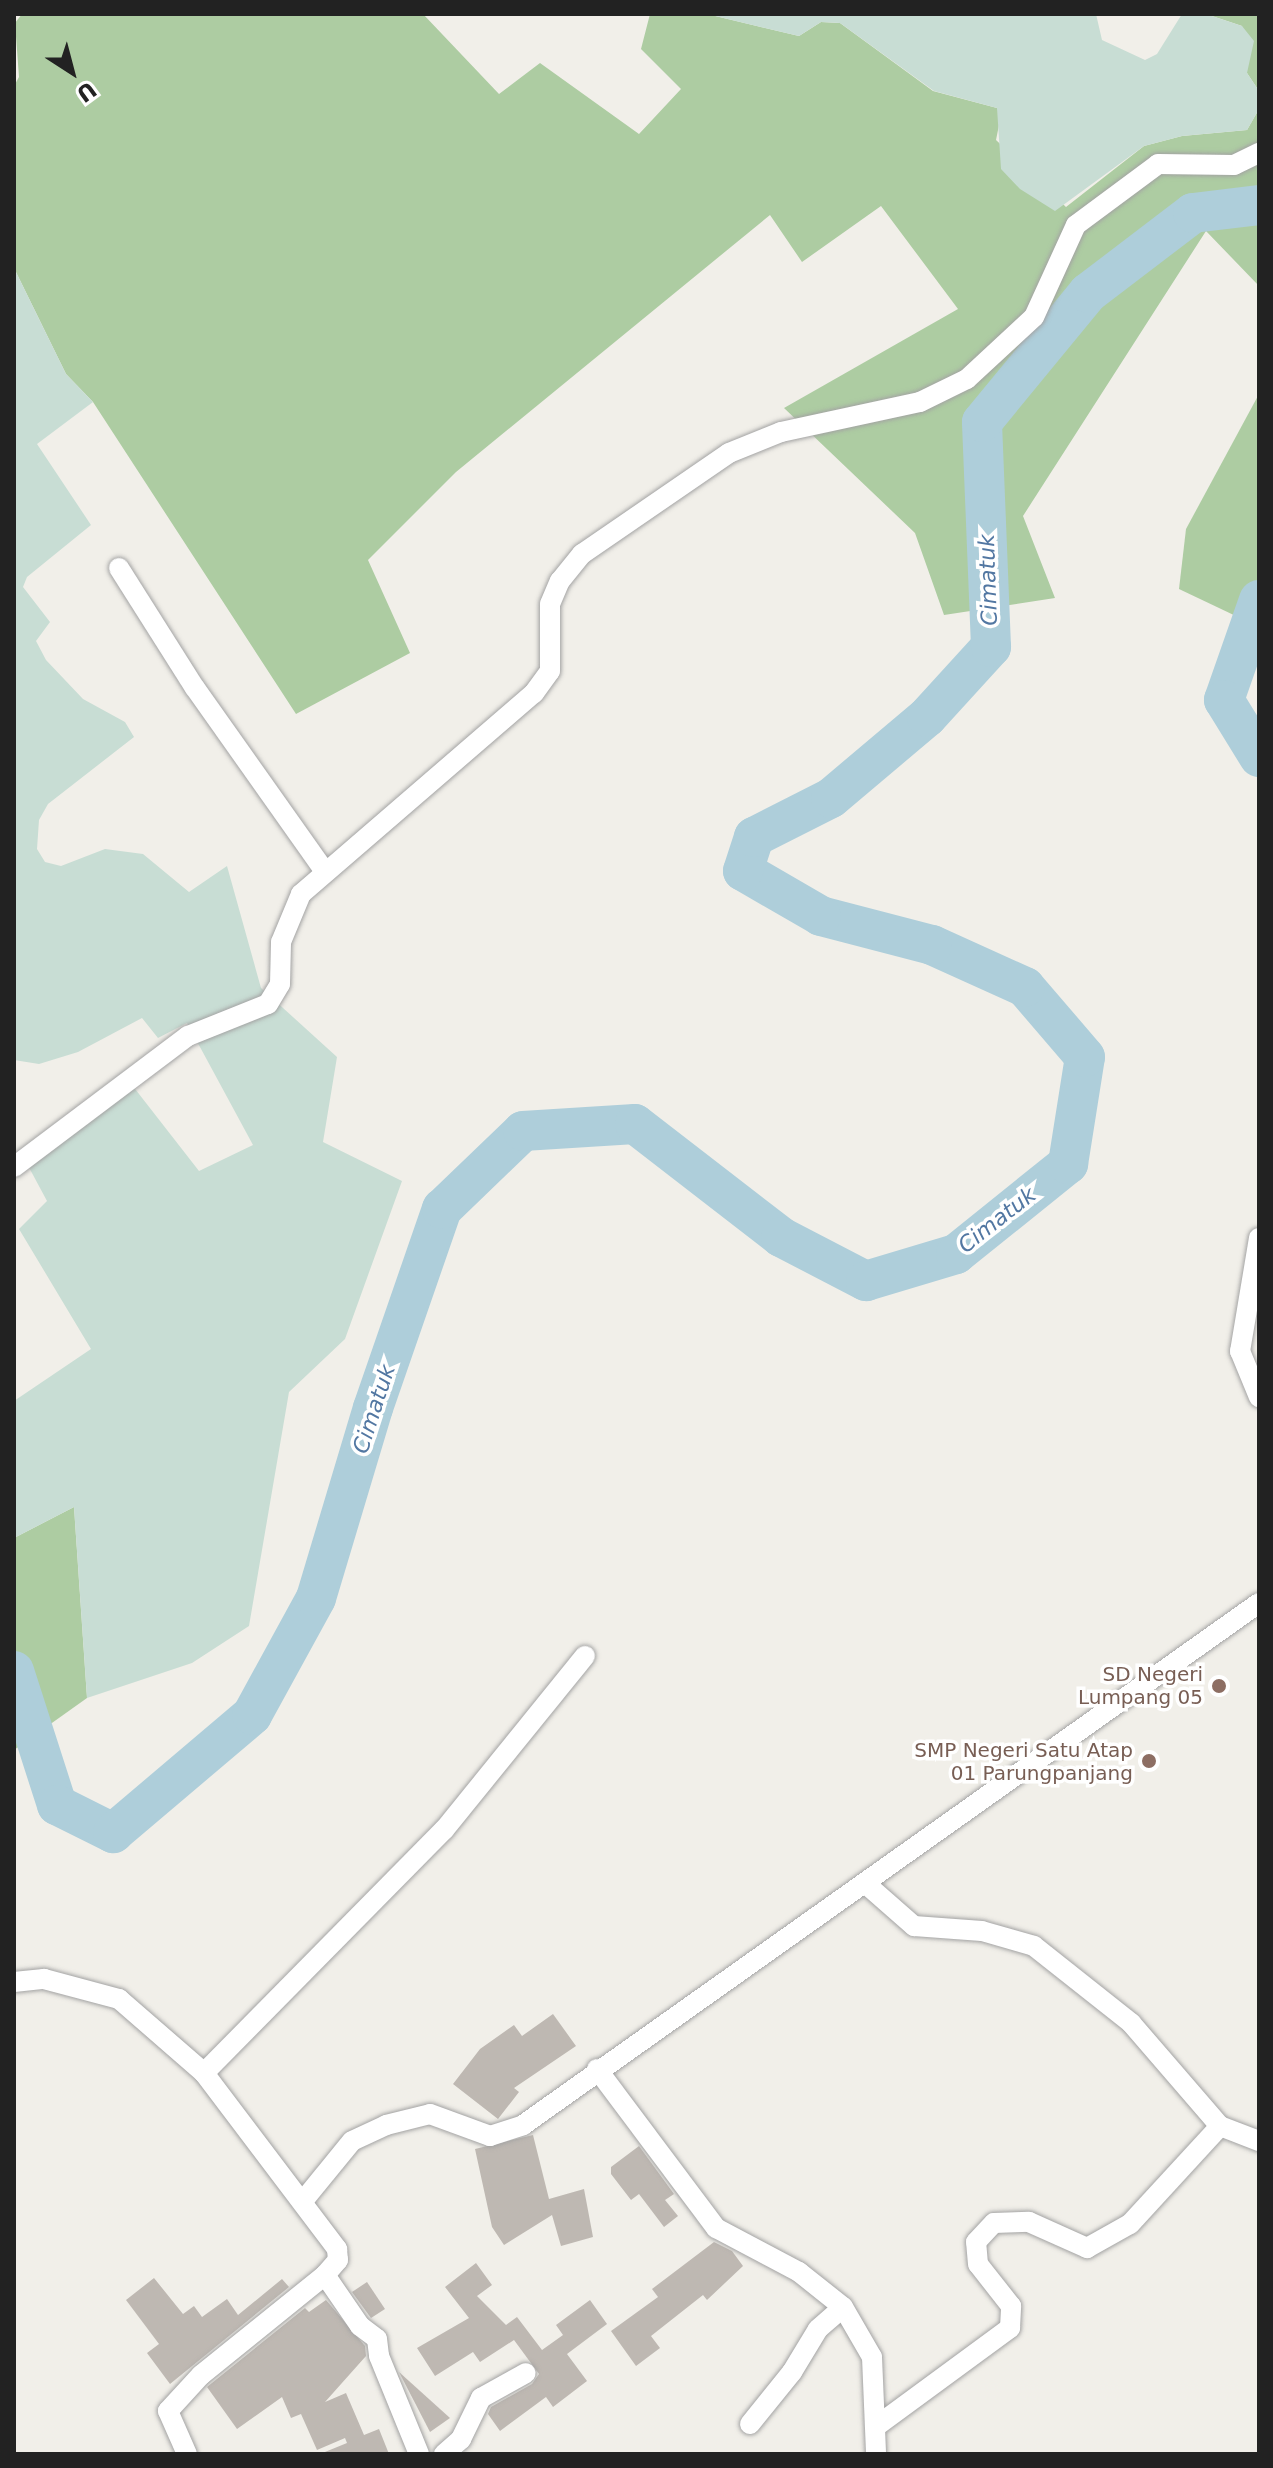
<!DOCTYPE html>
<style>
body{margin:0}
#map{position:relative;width:1273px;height:2468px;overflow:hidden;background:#f1efe9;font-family:"DejaVu Sans",sans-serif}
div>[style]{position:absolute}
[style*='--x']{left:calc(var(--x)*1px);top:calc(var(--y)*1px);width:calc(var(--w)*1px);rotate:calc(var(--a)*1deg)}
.forest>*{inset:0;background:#adcca2}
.wetland>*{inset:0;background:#c8ddd4}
.river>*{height:40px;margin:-20px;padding:0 20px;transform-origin:20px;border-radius:20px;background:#aeceda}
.building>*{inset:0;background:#beb8b2}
.roads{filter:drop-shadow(0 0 2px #a3a3a3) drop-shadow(0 0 2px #a3a3a3)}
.minor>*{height:20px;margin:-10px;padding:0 10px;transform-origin:10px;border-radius:10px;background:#fff}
.dots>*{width:22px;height:22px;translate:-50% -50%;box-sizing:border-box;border:4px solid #fff;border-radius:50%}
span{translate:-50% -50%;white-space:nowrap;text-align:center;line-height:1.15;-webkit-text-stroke:7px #fff;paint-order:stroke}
.education-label{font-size:20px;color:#785e54}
.right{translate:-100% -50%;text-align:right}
.water-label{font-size:22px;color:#5277a2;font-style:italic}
.frame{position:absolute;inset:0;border:16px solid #222;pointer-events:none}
.north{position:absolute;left:32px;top:32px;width:80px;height:80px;-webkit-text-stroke:6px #fff;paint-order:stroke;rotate:144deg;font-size:22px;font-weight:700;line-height:32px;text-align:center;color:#222}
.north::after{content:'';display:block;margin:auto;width:28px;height:36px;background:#222;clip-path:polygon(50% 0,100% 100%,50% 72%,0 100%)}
</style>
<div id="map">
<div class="forest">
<div style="clip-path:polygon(22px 14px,423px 14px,499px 94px,540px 63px,639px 134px,681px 89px,641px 49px,650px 14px,707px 14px,799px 36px,821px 22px,840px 23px,933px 91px,997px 108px,1001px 115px,996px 140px,1066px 207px,1144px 146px,1182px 136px,1247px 130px,1259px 109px,1259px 286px,1206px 231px,1023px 516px,1055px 598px,944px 615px,915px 533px,784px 408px,958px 309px,881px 206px,802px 262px,770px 215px,456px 472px,368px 560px,410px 653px,296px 714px,93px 402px,66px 374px,14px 268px,14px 86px,19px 77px,15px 23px)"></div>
<div style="clip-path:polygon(1206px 14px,1259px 14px,1259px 91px,1247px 73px,1242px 26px)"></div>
<div style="clip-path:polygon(1259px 394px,1259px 627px,1179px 589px,1186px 529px)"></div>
<div style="clip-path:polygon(74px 1507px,87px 1698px,14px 1750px,14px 1538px)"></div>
</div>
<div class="wetland">
<div style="clip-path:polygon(707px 14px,1096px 14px,1102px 40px,1145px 60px,1157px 54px,1182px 14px,1206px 14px,1242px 26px,1254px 41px,1247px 73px,1259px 91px,1259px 109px,1247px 130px,1182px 136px,1144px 146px,1055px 211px,1020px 189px,1001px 169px,997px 108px,934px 91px,840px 23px,821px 22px,799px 36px)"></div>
<div style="clip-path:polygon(14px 268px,66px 374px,93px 402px,37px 444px,91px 525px,27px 577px,23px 587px,50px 622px,36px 641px,46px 660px,83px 699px,125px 722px,134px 737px,48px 804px,39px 820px,37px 849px,45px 862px,61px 866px,105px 849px,143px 854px,189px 892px,227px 866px,261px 988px,337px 1057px,323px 1142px,402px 1181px,345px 1339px,289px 1392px,249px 1626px,192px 1663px,87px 1698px,74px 1507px,14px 1538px,14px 1401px,91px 1349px,19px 1229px,47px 1201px,25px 1160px,132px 1085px,199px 1171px,253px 1145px,187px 1023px,158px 1038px,142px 1018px,78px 1052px,39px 1064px,14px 1060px)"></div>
</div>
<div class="river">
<div style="--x:1259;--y:600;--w:106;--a:109.3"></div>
<div style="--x:1224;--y:700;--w:67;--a:58.4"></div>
<div style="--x:14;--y:1671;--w:141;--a:72.2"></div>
<div style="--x:57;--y:1805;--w:63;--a:26.6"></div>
<div style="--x:113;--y:1833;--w:182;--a:-40.3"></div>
<div style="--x:252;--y:1715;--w:133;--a:-61.3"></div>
<div style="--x:316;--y:1598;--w:198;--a:-73.3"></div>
<div style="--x:373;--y:1408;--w:211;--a:-70.9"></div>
<div style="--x:442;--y:1209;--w:112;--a:-43.9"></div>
<div style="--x:523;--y:1131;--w:112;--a:-3.6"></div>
<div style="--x:635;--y:1124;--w:185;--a:37.7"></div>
<div style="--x:781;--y:1237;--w:96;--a:27.4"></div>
<div style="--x:866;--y:1281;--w:94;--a:-16.7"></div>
<div style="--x:956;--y:1254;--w:144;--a:-38.8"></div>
<div style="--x:1068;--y:1164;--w:108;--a:-81"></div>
<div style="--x:1085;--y:1057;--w:92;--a:-130.6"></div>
<div style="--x:1025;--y:987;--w:102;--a:-155.7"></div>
<div style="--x:932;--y:945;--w:115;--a:-165.4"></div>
<div style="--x:821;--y:916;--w:90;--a:-150"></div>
<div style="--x:743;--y:871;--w:36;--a:-72"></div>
<div style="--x:754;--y:837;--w:86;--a:-26.9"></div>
<div style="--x:831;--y:798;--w:126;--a:-40.2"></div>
<div style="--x:927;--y:717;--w:95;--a:-47.6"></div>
<div style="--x:991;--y:647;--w:225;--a:-92.3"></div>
<div style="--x:982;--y:422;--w:167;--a:-50.6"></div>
<div style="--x:1088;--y:293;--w:132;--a:-37.3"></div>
<div style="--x:1193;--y:213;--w:66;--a:-6.9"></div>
</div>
<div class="building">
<div style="clip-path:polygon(553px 2014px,576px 2046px,514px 2088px,519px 2092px,498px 2119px,453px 2084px,480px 2049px,514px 2025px,522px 2036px)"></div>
<div style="clip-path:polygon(533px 2135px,549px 2199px,584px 2189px,593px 2237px,561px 2246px,552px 2215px,504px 2245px,492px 2227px,475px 2149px)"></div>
<div style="clip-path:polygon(639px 2146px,674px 2194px,665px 2200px,678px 2216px,664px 2227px,639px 2194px,631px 2200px,611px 2174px,611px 2167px)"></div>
<div style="clip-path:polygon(714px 2242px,732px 2251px,743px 2266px,707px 2300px,703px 2295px,651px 2336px,660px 2348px,636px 2366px,611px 2331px,658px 2297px,652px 2289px)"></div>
<div style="clip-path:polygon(476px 2263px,492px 2285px,477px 2296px,506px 2325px,517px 2317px,542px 2350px,563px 2335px,556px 2325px,590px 2300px,607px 2324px,567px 2354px,587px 2381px,553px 2407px,546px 2397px,500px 2431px,488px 2414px,491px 2407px,532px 2384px,539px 2374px,514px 2340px,480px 2362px,473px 2352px,435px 2376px,417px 2348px,469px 2318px,445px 2287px)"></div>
<div style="clip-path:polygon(154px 2278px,183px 2314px,194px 2306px,202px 2317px,227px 2299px,238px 2315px,282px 2279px,289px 2287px,170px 2384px,147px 2353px,159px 2344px,126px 2300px)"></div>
<div style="clip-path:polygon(367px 2282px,385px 2309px,371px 2318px,352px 2292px)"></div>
<div style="clip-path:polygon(326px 2300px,365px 2346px,366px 2356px,325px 2402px,346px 2393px,364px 2435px,379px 2429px,389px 2454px,320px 2454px,347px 2443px,345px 2438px,317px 2450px,301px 2414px,291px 2418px,282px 2397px,237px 2429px,207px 2387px,305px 2308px,309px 2312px)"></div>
<div style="clip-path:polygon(399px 2372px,450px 2418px,430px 2432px)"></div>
</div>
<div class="roads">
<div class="minor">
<div style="--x:119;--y:568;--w:142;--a:57.7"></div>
<div style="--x:195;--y:688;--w:223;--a:54.7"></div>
<div style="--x:14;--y:1167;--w:218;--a:-37"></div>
<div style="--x:188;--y:1036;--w:86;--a:-21.8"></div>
<div style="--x:268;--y:1004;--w:23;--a:-59"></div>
<div style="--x:280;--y:984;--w:42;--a:-88.6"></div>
<div style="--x:281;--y:942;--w:52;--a:-67.4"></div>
<div style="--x:301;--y:894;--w:308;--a:-40.8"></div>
<div style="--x:534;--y:693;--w:27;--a:-54"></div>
<div style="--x:550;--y:671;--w:67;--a:-90"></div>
<div style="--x:550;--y:604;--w:25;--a:-67"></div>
<div style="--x:560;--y:581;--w:35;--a:-51"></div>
<div style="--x:582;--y:554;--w:178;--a:-34.5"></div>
<div style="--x:729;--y:453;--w:56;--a:-22"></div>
<div style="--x:781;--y:432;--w:142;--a:-12.2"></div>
<div style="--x:920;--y:402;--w:52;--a:-26.1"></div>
<div style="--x:967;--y:379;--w:91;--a:-42.8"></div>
<div style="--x:1034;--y:317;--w:101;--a:-65.5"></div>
<div style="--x:1076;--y:225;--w:102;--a:-36.6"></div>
<div style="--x:1158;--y:164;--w:76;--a:0.8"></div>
<div style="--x:1234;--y:165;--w:28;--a:-26"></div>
<div style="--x:1259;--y:1238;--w:115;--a:99.5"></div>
<div style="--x:1240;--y:1351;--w:50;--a:67.6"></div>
<div style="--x:866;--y:1884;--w:64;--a:41.2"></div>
<div style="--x:914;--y:1926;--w:68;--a:4.2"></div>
<div style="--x:982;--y:1931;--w:54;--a:16.1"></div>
<div style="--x:1034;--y:1946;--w:124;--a:38.4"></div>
<div style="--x:1131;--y:2023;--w:136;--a:49.2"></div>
<div style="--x:1220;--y:2126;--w:42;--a:21"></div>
<div style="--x:14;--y:1982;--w:30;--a:-6"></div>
<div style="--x:44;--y:1979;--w:78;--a:14.9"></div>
<div style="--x:119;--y:1999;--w:113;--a:41"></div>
<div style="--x:204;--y:2073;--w:221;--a:52.9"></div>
<div style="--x:337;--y:2249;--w:11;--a:85"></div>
<div style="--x:338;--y:2260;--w:20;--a:131"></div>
<div style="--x:325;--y:2275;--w:159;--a:141.1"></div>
<div style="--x:201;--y:2375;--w:49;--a:132.5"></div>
<div style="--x:168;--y:2411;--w:47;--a:66.2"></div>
<div style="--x:597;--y:2069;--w:199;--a:53.2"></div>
<div style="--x:716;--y:2228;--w:94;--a:27.9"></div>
<div style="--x:799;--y:2272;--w:56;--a:38.5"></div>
<div style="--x:843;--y:2307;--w:58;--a:59.9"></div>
<div style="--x:872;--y:2357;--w:97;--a:87.6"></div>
<div style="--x:204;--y:2073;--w:342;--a:-45.4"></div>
<div style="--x:444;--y:1830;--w:224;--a:-51"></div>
<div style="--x:303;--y:2201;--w:77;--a:-50.8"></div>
<div style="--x:352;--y:2141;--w:38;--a:-25"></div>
<div style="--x:386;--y:2125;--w:45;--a:-14"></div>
<div style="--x:430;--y:2114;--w:64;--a:20.1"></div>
<div style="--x:490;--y:2136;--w:35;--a:-18"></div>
<div style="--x:523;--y:2125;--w:902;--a:-35.35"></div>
<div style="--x:325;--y:2275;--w:62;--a:55.5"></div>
<div style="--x:360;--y:2326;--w:21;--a:37"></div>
<div style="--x:377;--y:2339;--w:17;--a:83"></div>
<div style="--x:379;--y:2356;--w:106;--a:67.8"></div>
<div style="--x:750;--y:2424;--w:67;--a:-51.1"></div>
<div style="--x:792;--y:2372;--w:50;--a:-58.8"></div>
<div style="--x:818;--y:2329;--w:33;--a:-41"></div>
<div style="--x:878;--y:2425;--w:164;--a:-36.3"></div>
<div style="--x:1010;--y:2328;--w:22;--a:-87"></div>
<div style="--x:1011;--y:2306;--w:53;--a:-128.2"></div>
<div style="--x:978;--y:2264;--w:22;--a:-95"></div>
<div style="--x:976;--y:2242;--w:26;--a:-47"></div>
<div style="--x:994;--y:2223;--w:35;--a:-2"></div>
<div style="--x:1029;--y:2222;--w:64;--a:24.1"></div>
<div style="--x:1087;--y:2248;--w:49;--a:-29.2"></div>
<div style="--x:1130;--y:2224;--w:133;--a:-47.4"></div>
<div style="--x:444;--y:2454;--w:23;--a:-41"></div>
<div style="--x:461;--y:2439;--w:46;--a:-64"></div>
<div style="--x:481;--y:2398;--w:51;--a:-29.1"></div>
</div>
</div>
<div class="dots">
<div style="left:1219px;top:1686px;background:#8d6e63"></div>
<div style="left:1149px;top:1761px;background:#8d6e63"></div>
</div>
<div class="education-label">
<span class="right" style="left:1203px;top:1686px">SD Negeri<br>Lumpang 05</span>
<span class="right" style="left:1133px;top:1762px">SMP Negeri Satu Atap<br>01 Parungpanjang</span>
</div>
<div class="water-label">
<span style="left:988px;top:580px;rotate:-92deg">Cimatuk</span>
<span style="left:997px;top:1220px;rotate:-38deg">Cimatuk</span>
<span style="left:374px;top:1409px;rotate:-72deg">Cimatuk</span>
</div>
<div class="frame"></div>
<div class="north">U</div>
</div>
